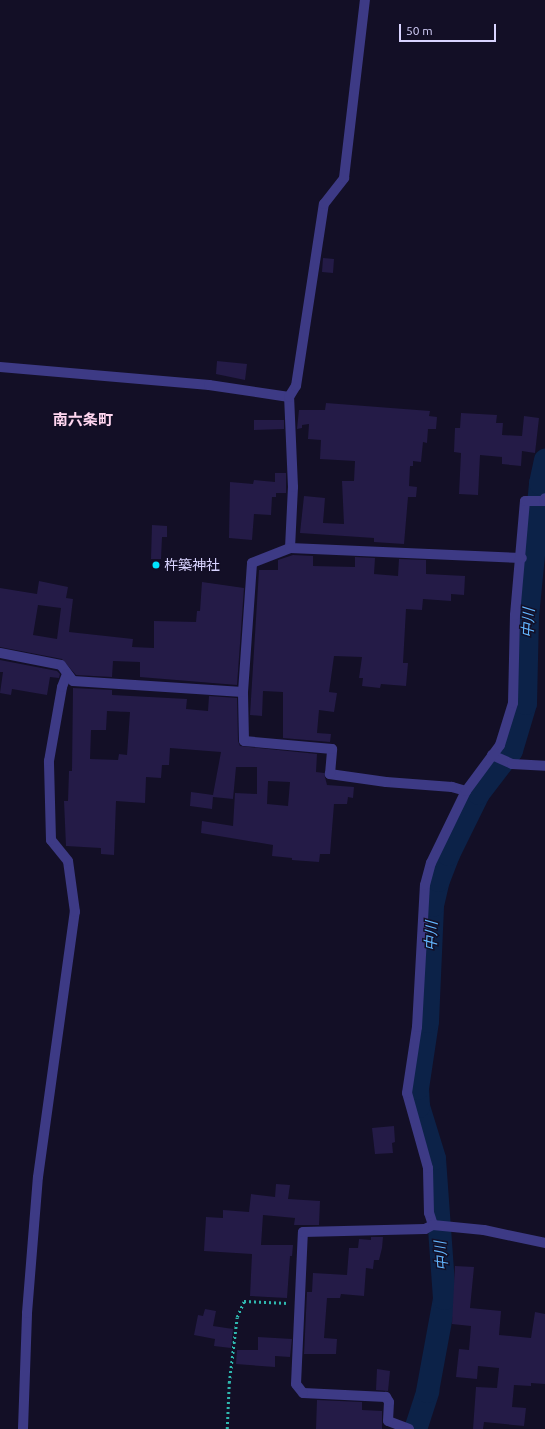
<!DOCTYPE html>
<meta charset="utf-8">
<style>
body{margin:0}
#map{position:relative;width:545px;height:1429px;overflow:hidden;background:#130f26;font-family:Ubuntu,"Noto Sans JP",sans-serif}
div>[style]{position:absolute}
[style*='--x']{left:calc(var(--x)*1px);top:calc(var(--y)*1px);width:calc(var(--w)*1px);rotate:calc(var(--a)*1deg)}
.river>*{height:23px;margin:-11.5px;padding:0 11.5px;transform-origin:11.5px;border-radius:11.5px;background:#0c2248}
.building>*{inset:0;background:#241b47}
.path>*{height:2.5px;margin-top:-1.25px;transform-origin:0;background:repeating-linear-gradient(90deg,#2fb8b0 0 2px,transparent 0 5px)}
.minor>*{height:10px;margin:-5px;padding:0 5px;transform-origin:5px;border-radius:5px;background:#3d3a85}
.dots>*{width:11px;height:11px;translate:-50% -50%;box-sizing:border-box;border:2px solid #130f26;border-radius:50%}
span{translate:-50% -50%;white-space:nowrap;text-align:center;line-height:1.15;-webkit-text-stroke:3px #130f26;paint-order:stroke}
.poi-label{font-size:14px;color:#d9d4ff}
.left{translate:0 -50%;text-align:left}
.neighbourhood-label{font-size:15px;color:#ffd6f0;font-weight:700}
.water-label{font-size:15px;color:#62b6ff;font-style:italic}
.scale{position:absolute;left:399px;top:24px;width:97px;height:18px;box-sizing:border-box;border:2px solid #d9d4ff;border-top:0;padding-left:5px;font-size:12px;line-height:14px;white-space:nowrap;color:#d9d4ff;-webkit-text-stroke:3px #130f26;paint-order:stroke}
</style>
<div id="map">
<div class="river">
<div style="--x:415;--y:1429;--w:40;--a:-72"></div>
<div style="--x:427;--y:1391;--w:95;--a:-79.6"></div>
<div style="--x:444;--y:1298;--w:140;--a:-94.1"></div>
<div style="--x:434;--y:1158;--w:54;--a:-107.1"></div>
<div style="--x:418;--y:1106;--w:18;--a:-93"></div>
<div style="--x:417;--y:1088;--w:68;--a:-81.5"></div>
<div style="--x:427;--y:1021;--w:116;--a:-87.5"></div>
<div style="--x:432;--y:905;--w:26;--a:-77"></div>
<div style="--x:438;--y:880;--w:28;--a:-69"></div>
<div style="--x:448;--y:854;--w:68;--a:-63.8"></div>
<div style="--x:478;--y:793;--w:54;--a:-52.5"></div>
<div style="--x:511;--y:750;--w:49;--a:-73.4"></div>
<div style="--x:525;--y:703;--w:87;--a:-88.7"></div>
<div style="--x:527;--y:616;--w:134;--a:-84.4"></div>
<div style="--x:540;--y:483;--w:24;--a:-78"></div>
</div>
<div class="building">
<div style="clip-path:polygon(323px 258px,334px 259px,333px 273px,322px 272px)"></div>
<div style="clip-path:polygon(217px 361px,247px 364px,245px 380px,216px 374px)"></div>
<div style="clip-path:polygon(326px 403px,430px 411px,429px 416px,437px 417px,436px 429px,428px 429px,427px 443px,423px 442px,421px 462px,413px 461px,413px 466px,410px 466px,409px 486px,417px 487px,416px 497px,408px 497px,404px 544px,374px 542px,374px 538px,300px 533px,304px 496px,325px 498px,323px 523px,344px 524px,342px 481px,354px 481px,355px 461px,320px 459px,321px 440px,308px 439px,309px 424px,302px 425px,302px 428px,297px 429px,299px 410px,325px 410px)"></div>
<div style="clip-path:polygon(461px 413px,497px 415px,496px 423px,503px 423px,502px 435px,522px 436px,524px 416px,539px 418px,535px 453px,522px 451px,521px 466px,502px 464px,502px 457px,480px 455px,478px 495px,459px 494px,461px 453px,454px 452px,455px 428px,460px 428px)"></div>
<div style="clip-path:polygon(254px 420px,284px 420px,284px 429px,254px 430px)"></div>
<div style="clip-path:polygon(275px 473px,286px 473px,286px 493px,276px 493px,276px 497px,272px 497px,271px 515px,254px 514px,252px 540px,229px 538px,230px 482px,253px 484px,254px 480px,275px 482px)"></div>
<div style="clip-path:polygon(152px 525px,167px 526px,167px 537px,162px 537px,161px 559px,151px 559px)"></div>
<div style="clip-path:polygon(293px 555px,313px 556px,313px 566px,355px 567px,355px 557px,375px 558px,374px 574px,398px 576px,399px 559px,426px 560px,426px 574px,465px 576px,464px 595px,451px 594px,451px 601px,423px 599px,422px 610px,406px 609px,403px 663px,408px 663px,406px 686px,381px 684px,380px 688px,362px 686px,363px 678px,359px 678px,362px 657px,334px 656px,329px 692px,337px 693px,334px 712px,319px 710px,317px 733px,331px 734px,330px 742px,283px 738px,283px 692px,263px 691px,262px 716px,250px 715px,259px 570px,278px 570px,278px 560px)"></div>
<div style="clip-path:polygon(evenodd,39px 581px,68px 587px,66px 598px,73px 599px,69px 632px,133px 639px,132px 647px,154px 648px,154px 621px,196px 622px,197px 611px,200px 611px,202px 582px,244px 588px,237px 685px,140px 677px,140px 662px,113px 661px,112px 677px,76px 675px,62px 659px,0 647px,0 588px,37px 594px,39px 581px,38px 605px,61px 608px,57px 639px,33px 635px,38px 605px)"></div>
<div style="clip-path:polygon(0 660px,57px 671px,60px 674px,59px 678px,50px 677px,47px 695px,12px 689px,11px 695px,0 693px,3px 672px,0 672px)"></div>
<div style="clip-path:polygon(evenodd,73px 688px,112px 690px,112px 695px,187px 699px,186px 709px,208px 711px,209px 696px,237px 698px,238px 741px,240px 746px,317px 754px,316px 772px,324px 773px,327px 785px,354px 787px,353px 798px,348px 797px,347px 804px,334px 804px,330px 854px,320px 854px,319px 862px,292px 860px,292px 858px,272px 856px,273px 845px,201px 833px,202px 821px,233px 826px,235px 793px,257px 794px,257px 767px,236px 767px,233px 799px,213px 797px,212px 809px,190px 806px,191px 792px,213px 795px,221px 752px,170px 748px,169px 765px,162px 765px,161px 778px,146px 777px,145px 803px,116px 801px,114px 855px,101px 854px,101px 848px,66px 846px,64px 801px,68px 801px,69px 771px,72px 771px,73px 688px,107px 711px,130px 712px,127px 755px,119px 754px,118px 760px,90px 759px,91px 730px,106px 730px,107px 711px,73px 688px,268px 781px,290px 782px,288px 806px,267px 804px,268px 781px)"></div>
<div style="clip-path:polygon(394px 1126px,395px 1142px,392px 1143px,393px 1153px,375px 1154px,372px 1128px)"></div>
<div style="clip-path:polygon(276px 1184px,290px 1185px,288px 1199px,320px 1201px,319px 1225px,294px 1225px,295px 1218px,263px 1215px,261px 1245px,293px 1245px,292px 1256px,290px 1256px,287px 1298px,250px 1296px,252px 1254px,204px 1251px,206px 1217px,223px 1218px,223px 1210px,249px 1212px,251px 1194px,275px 1197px)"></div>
<div style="clip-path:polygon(371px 1237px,383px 1237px,382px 1248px,379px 1260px,374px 1260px,373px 1269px,366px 1268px,364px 1296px,341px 1294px,340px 1298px,327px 1298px,324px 1338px,337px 1339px,336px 1354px,304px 1354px,307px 1292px,312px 1292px,313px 1273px,347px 1275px,349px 1248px,358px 1248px,359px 1239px,371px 1240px)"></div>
<div style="clip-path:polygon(455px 1266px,474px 1267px,470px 1308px,501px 1311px,499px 1335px,531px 1338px,535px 1312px,545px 1314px,545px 1384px,531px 1383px,531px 1386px,514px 1385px,512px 1407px,526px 1408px,524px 1426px,484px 1422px,483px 1429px,473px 1429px,476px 1387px,497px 1388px,499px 1368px,478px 1366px,477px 1379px,456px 1377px,459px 1349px,469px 1350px,471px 1326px,452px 1324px)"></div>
<div style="clip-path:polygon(205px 1309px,216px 1311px,213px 1326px,233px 1329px,231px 1348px,214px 1346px,215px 1339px,194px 1335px,198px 1315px,203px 1316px)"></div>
<div style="clip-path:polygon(258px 1337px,292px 1339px,290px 1357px,275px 1356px,275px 1367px,236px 1364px,237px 1350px,258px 1350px)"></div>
<div style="clip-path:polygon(377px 1369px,390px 1371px,388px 1391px,376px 1390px)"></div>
<div style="clip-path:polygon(317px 1400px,362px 1402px,362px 1410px,382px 1411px,382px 1429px,316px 1429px)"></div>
</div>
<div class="path">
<div style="--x:227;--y:1429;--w:46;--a:-87.5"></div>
<div style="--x:229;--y:1383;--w:66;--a:-83.1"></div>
<div style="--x:237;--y:1317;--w:17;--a:-66"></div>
<div style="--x:244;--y:1301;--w:45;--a:2.5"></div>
</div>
<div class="minor">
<div style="--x:0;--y:367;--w:210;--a:4.9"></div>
<div style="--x:209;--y:385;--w:81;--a:8.5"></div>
<div style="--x:290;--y:548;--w:61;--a:-87.2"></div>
<div style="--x:293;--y:487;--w:90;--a:-92.5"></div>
<div style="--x:289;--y:397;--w:13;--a:-58"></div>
<div style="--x:296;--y:386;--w:184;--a:-81.3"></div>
<div style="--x:324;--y:204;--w:33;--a:-52"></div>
<div style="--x:344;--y:178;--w:179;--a:-83.3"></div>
<div style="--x:0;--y:653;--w:62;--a:11.1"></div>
<div style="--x:61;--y:665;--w:20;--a:53"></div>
<div style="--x:73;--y:681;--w:170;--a:3.7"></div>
<div style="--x:492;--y:755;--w:22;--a:24"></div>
<div style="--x:512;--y:764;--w:33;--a:3"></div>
<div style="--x:466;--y:791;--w:15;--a:-164"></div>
<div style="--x:452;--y:787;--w:66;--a:-175.7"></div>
<div style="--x:386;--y:782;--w:57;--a:-171.9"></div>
<div style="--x:330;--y:774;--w:25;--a:-85"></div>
<div style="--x:332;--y:749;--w:88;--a:-174.8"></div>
<div style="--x:244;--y:741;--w:49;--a:-91.2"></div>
<div style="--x:243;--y:692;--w:129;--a:-86"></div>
<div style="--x:252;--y:563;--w:41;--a:-21.5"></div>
<div style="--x:290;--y:548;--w:232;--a:2.5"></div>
<div style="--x:433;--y:1225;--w:13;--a:-108"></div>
<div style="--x:429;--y:1213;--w:45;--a:-91.3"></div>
<div style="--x:428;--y:1168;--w:78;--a:-105.6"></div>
<div style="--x:407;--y:1093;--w:67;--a:-81.4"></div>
<div style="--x:417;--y:1027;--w:142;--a:-86.8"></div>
<div style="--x:425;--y:885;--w:23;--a:-75"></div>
<div style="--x:431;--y:863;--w:80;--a:-64.1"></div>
<div style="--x:466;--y:791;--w:57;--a:-53.5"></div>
<div style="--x:500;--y:745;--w:44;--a:-72.8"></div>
<div style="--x:513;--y:703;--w:88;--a:-88.7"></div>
<div style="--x:515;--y:615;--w:114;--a:-85"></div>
<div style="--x:525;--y:501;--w:19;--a:0"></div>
<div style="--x:544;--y:501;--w:3;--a:-72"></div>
<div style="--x:23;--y:1429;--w:116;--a:-88"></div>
<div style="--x:27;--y:1313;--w:136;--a:-85.4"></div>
<div style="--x:38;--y:1177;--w:268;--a:-82.1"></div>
<div style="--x:75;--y:912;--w:51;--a:-97.8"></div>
<div style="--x:68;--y:861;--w:27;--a:-129"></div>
<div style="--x:51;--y:840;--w:79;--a:-91.5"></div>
<div style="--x:49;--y:761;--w:75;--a:-80"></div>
<div style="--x:62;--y:687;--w:14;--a:-69"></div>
<div style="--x:409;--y:1429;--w:22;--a:-159"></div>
<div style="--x:388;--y:1421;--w:19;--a:-87"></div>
<div style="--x:389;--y:1402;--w:6;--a:-121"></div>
<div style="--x:386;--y:1397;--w:83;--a:-177.2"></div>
<div style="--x:303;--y:1393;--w:11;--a:-128"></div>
<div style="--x:296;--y:1384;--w:152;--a:-87.4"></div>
<div style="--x:303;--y:1232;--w:122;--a:-1.4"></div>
<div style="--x:425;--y:1229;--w:9;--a:-27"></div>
<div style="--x:433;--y:1225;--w:51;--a:5.6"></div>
<div style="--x:484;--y:1230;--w:62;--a:12"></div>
</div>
<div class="dots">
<div style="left:156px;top:565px;background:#00e5ff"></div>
</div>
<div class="poi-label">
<span class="left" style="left:164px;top:565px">杵築神社</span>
</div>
<div class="neighbourhood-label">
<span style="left:83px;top:420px">南六条町</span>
</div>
<div class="water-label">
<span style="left:528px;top:623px;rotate:-87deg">中川</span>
<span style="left:431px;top:936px;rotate:-88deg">中川</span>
<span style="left:441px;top:1256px;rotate:-94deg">中川</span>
</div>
<div class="scale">50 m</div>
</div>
